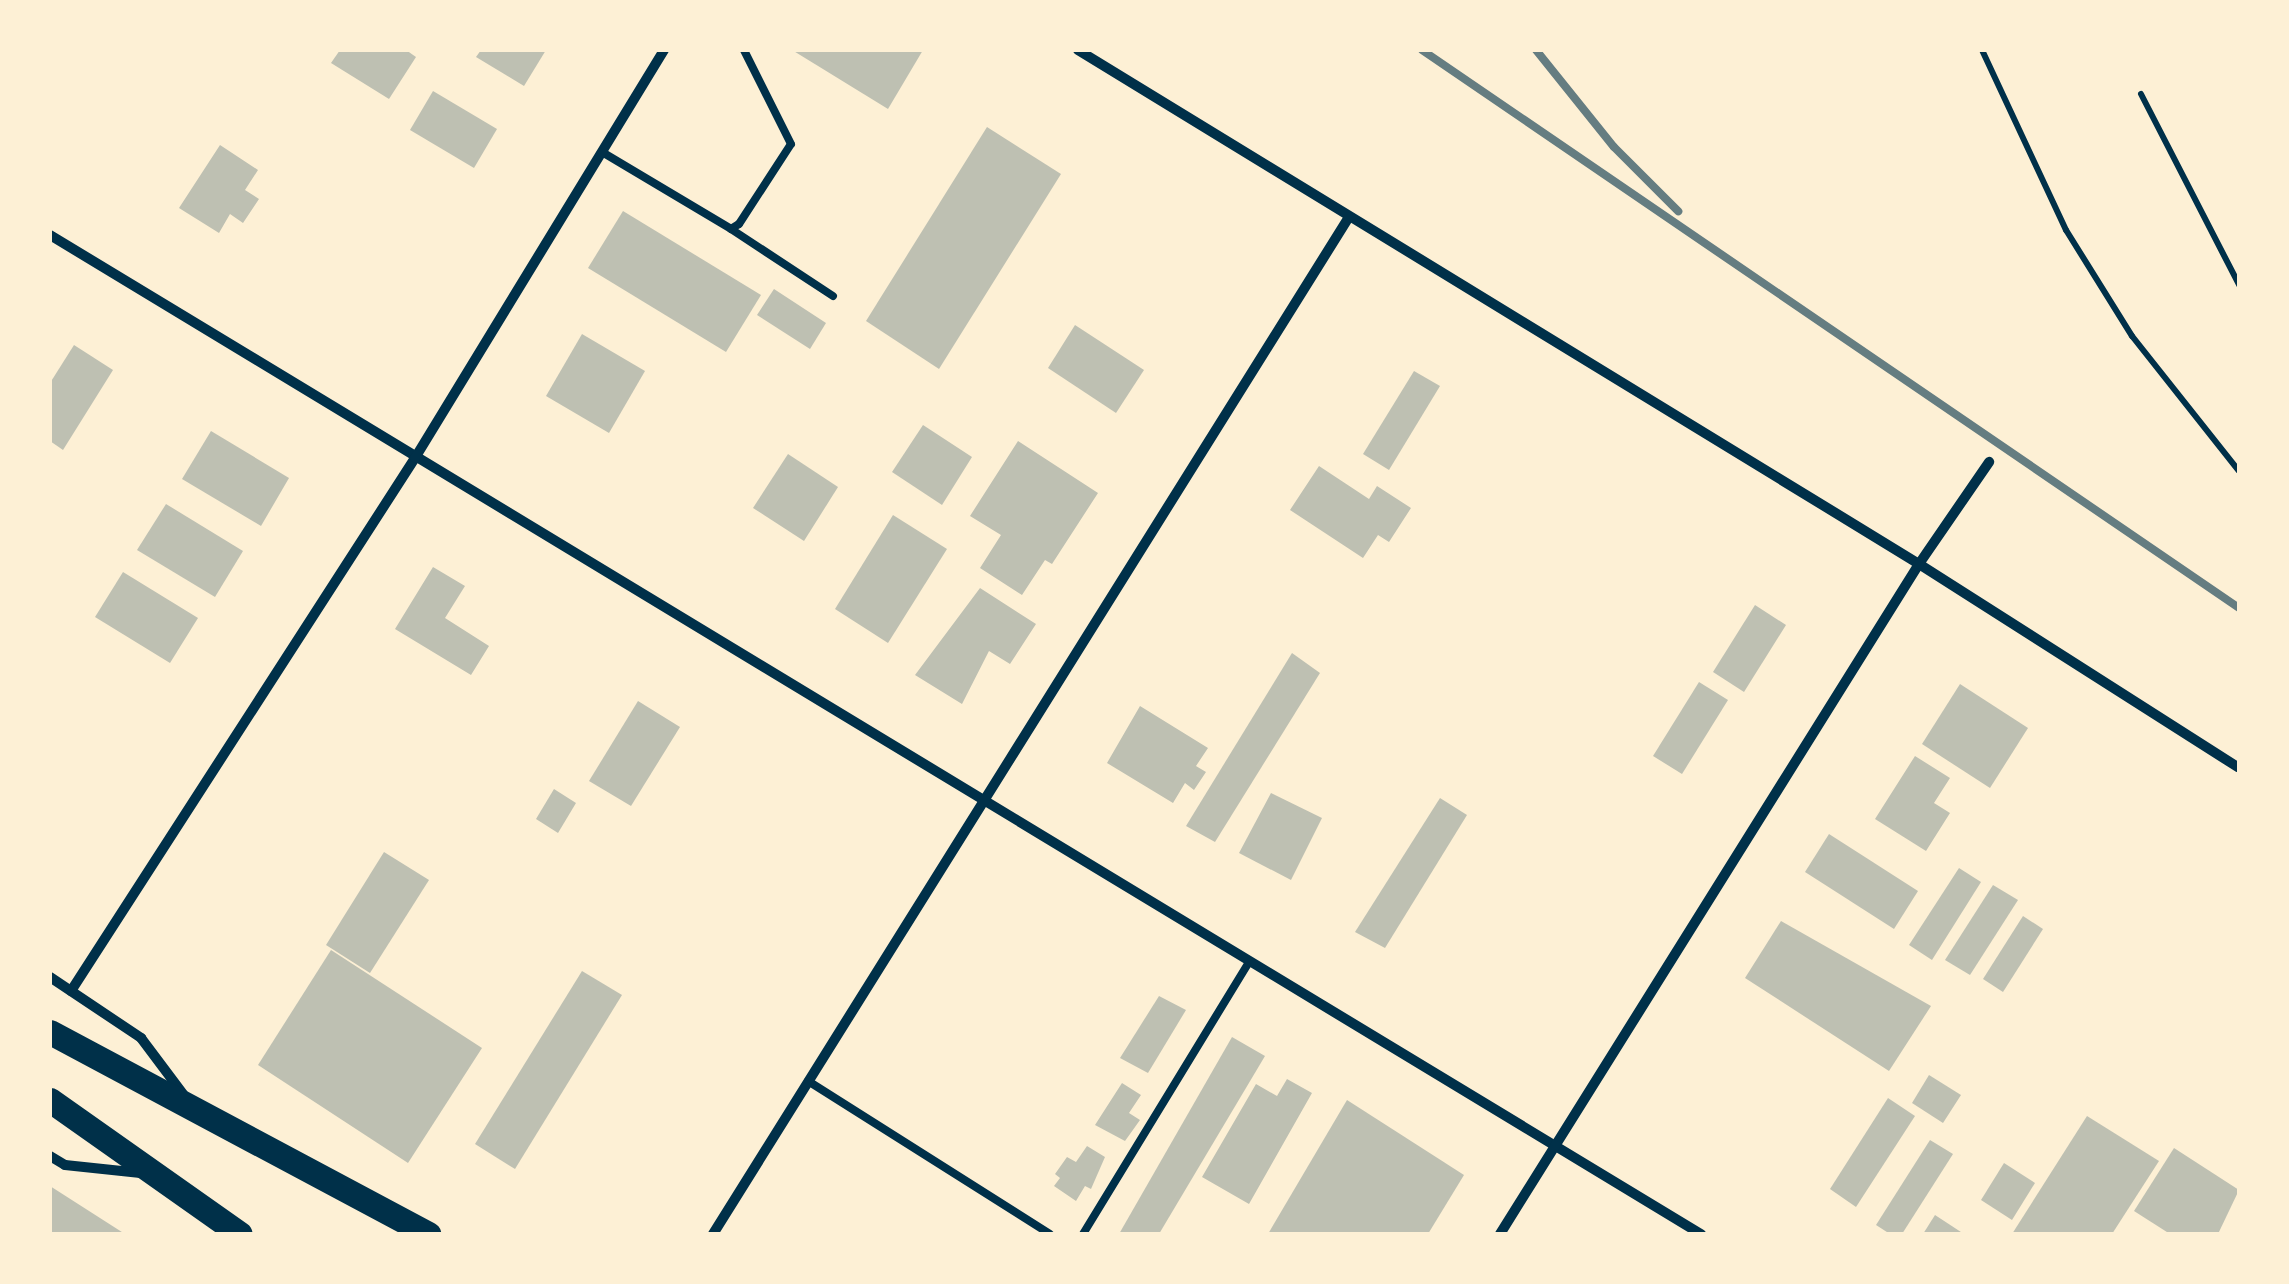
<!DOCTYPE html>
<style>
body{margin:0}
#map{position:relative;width:2289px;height:1284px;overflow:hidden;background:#fdf0d5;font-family:"Noto Sans",sans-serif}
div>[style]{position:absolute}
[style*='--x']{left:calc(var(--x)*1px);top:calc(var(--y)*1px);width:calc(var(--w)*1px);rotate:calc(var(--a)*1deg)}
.building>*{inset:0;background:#bec0b2}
.path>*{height:6px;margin:-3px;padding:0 3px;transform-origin:3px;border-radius:3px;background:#003049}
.service>*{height:8px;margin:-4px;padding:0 4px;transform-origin:4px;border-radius:4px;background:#003049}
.minor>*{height:10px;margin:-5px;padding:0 5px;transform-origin:5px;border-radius:5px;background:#003049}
.primary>*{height:25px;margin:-12.5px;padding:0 12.5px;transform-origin:12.5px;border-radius:12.5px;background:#003049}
.rail>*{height:8px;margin:-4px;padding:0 4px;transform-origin:4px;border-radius:4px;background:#657d81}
span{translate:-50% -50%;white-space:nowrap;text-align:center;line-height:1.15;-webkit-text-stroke:8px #fdf0d5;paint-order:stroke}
.frame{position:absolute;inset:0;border:52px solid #fdf0d5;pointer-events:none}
</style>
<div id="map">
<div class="building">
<div style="clip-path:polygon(340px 50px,406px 50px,416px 57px,389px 99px,331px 63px)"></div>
<div style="clip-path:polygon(481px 50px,546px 50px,524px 86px,476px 57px)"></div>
<div style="clip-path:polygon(792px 50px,923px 50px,888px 109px)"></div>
<div style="clip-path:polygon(433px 91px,497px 129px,474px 168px,410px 130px)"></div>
<div style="clip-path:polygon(987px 127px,1061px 174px,939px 369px,866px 321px)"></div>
<div style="clip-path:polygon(220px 145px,258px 170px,245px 190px,259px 199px,243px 223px,230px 214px,219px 233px,179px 208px)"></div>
<div style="clip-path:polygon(623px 211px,761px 295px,726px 352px,588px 268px)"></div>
<div style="clip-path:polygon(774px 289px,826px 323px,810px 349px,757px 315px)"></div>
<div style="clip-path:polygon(1075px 325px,1144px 370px,1116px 413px,1048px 368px)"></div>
<div style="clip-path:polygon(582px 334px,645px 371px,609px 433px,546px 396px)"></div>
<div style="clip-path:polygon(74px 345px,113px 370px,63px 450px,50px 441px,50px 383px)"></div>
<div style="clip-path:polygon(1414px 371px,1440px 386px,1389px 470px,1363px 454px)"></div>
<div style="clip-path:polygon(923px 425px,972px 457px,942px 505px,892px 472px)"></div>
<div style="clip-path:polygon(211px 431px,289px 478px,261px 526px,182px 479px)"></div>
<div style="clip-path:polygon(1018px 441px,1098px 493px,1052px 564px,1045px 560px,1022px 595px,980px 568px,1001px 535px,970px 516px)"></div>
<div style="clip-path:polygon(788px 454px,838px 487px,804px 541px,753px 508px)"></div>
<div style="clip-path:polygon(1319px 466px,1369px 499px,1377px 486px,1411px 508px,1389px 542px,1378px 535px,1363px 558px,1290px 510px)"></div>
<div style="clip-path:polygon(166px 504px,243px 551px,215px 597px,137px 550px)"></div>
<div style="clip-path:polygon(893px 515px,947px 549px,888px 643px,835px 609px)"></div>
<div style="clip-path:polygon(433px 567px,465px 586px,445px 618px,489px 646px,471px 675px,395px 629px)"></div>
<div style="clip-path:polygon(123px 572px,198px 618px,170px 663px,95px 617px)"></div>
<div style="clip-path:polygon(980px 588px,1036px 624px,1010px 664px,989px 651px,962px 704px,915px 675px)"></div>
<div style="clip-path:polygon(1755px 605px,1786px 625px,1744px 692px,1713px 672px)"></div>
<div style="clip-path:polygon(1292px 653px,1320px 673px,1215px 842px,1186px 826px)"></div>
<div style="clip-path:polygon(1699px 682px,1728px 700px,1682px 774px,1653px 756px)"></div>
<div style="clip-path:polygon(1960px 684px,2028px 728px,1990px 788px,1922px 744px)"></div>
<div style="clip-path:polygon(638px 701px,680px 727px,631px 806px,589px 781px)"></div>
<div style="clip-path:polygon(1140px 706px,1208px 748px,1196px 766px,1206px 772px,1194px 790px,1185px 783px,1173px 803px,1107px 763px)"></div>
<div style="clip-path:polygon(1915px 756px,1950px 778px,1934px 803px,1950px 813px,1926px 851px,1875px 819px)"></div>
<div style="clip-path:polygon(554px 789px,576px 803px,558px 833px,536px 819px)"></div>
<div style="clip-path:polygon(1271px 793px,1322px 818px,1291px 880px,1239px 853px)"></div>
<div style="clip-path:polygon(1440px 798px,1467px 815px,1385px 948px,1355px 932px)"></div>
<div style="clip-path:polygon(1829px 834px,1918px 891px,1894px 929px,1805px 872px)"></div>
<div style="clip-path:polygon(384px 852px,429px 880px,370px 973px,326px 945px)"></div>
<div style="clip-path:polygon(1959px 868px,1981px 882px,1932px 960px,1909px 945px)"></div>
<div style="clip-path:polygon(1993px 885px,2018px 900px,1970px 975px,1945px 960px)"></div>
<div style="clip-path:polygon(2023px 916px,2043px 929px,2003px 992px,1983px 979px)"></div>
<div style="clip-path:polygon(1781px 921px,1931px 1006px,1889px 1071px,1745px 978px)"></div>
<div style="clip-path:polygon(331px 950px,482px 1048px,408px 1163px,258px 1065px)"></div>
<div style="clip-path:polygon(582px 971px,622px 995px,515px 1169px,475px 1144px)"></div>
<div style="clip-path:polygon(1159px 996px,1186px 1010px,1148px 1073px,1120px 1058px)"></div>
<div style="clip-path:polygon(1232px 1037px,1265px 1056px,1159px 1234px,1119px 1234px)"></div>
<div style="clip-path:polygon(1929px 1075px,1961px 1095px,1943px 1123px,1912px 1103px)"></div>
<div style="clip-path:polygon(1287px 1079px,1312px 1093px,1249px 1204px,1202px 1177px,1256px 1084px,1277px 1096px)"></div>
<div style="clip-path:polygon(1122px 1083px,1141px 1095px,1129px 1113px,1140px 1120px,1125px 1141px,1095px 1125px)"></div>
<div style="clip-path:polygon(1888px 1098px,1915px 1116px,1856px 1207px,1830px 1189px)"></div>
<div style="clip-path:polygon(1347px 1100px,1464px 1175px,1428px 1234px,1268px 1234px)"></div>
<div style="clip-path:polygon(2087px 1116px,2159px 1161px,2112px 1234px,2012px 1234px)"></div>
<div style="clip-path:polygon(1930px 1140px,1953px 1154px,1902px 1234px,1890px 1234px,1876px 1225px)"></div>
<div style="clip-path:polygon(1087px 1146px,1105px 1157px,1091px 1189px,1085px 1186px,1076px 1201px,1054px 1186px,1060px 1178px,1055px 1174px,1067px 1157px,1076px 1162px)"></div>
<div style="clip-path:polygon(2174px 1148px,2239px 1190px,2218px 1234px,2170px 1234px,2134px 1211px)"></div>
<div style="clip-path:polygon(2004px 1163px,2035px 1183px,2012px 1220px,1981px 1200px)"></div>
<div style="clip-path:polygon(50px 1186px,125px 1234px,50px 1234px)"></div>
<div style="clip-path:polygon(1935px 1215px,1964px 1234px,1923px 1234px)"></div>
</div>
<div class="path">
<div style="--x:1982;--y:50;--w:199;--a:65"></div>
<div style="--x:2066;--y:230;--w:125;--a:58.1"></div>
<div style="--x:2132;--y:336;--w:172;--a:51.6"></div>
<div style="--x:2141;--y:94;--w:215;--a:62.8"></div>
</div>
<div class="service">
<div style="--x:602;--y:152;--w:150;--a:30.8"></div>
<div style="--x:731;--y:229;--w:9;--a:-32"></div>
<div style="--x:739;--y:224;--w:95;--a:-57"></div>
<div style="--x:791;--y:144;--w:105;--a:-116.6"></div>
<div style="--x:731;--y:229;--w:122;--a:33.3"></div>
<div style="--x:808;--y:1081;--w:286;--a:32.3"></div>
<div style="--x:1083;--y:1234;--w:319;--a:-58.6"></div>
</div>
<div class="minor">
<div style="--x:1078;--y:50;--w:986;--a:31.43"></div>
<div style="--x:1919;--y:564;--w:379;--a:32.5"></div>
<div style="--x:50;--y:235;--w:1930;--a:31.18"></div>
<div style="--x:50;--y:977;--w:110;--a:33.8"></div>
<div style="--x:141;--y:1038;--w:70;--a:53.1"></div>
<div style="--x:71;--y:991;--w:634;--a:-57.16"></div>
<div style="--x:415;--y:458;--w:478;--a:-58.6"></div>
<div style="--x:50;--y:1156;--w:17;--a:31"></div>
<div style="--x:65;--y:1165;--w:76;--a:6"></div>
<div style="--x:713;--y:1234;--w:1199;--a:-57.98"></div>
<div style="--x:1500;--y:1234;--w:790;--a:-57.98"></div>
<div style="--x:1919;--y:564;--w:124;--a:-55.5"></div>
</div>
<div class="primary">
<div style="--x:50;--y:1032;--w:429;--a:28.1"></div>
<div style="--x:50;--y:1100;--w:232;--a:35.2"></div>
</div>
<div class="rail">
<div style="--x:1422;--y:50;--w:989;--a:34.33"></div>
<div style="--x:1536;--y:50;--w:124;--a:51.2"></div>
<div style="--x:1614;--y:147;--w:91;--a:45"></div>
</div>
<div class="frame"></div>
</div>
